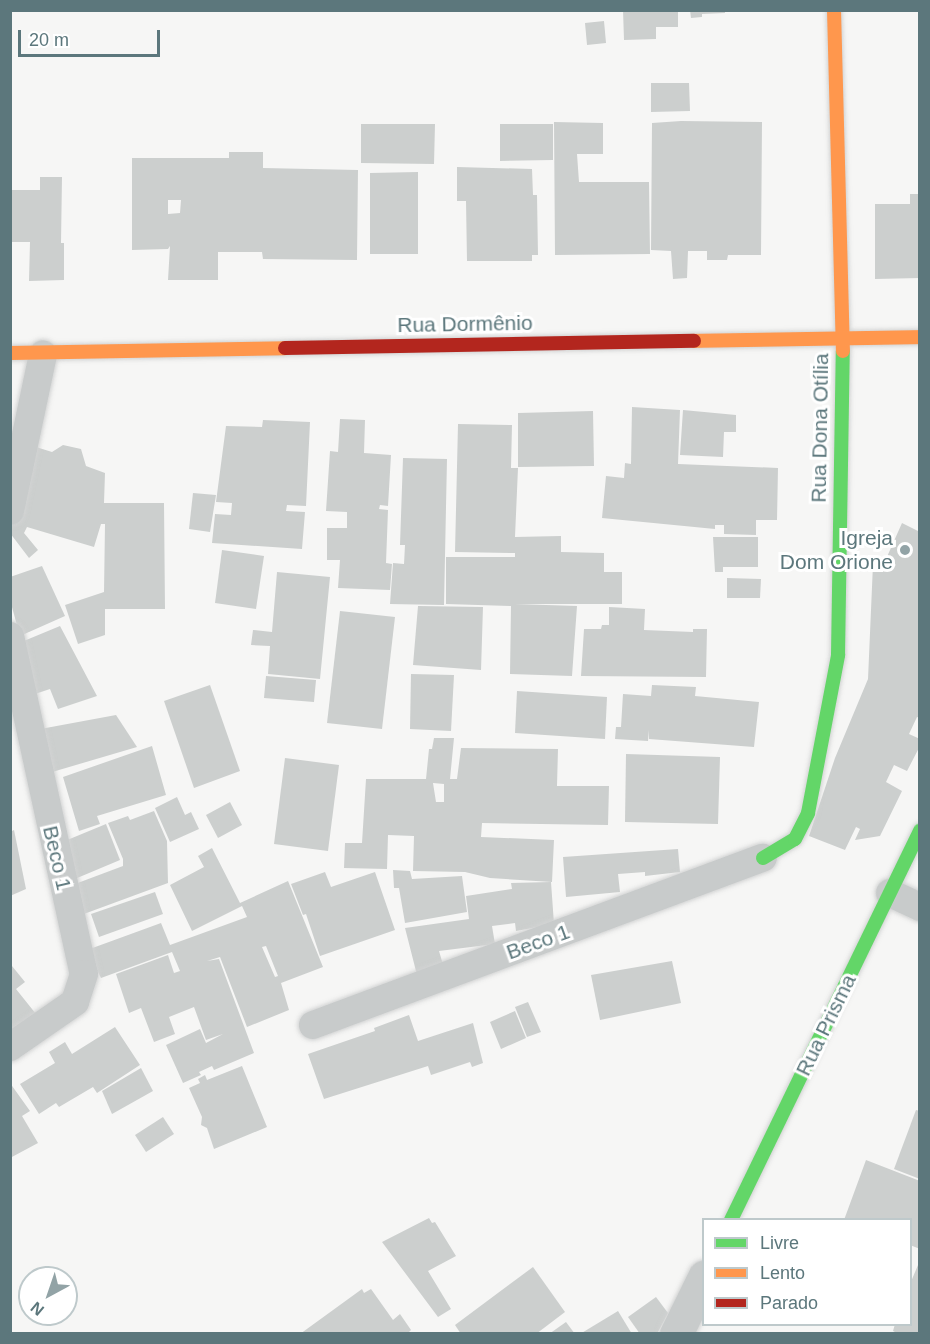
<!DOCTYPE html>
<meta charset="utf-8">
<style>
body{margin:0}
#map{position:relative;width:930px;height:1344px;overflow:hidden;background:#f6f6f5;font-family:Arial,sans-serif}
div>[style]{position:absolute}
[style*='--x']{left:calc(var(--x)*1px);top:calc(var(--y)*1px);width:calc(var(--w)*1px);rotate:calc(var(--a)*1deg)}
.building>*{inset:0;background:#cccfce}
.roads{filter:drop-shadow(0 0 2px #d2d3d3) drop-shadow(0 0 2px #d2d3d3)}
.lane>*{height:28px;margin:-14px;padding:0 14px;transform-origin:14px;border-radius:14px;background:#c8cbcb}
.street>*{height:33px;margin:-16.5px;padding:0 16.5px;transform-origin:16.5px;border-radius:16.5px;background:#c8cbcb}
.fast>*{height:14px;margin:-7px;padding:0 7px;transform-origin:7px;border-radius:7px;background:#63d668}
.slow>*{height:14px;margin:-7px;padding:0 7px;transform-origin:7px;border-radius:7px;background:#ff974d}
.jam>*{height:14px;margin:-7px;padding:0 7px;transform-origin:7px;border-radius:7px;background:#b3261e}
.dots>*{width:16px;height:16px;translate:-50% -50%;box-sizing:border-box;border:3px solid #fff;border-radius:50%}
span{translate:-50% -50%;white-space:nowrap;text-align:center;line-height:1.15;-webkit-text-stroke:6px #fff;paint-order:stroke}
.street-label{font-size:21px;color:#5c777c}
.poi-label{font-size:21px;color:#5c777c}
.right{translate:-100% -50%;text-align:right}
.frame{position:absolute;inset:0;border:12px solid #5c777c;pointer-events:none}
.legend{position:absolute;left:702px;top:1218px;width:210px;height:108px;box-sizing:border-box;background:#fff;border:2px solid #bec9cb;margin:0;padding:8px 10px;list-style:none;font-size:18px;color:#5c777c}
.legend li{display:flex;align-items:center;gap:12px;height:30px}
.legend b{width:30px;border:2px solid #bec9cb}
.north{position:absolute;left:18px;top:1266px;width:60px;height:60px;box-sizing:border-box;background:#fff;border:2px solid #bec9cb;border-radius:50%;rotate:220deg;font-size:16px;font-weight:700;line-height:24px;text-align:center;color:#5c777c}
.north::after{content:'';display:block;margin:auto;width:21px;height:27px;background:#92a3a6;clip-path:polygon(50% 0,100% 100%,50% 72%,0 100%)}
.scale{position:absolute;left:18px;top:30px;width:142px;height:27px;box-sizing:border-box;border:3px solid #5c777c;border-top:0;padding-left:8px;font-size:18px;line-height:21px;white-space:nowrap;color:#5c777c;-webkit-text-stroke:4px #fff;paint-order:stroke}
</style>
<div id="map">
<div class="building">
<div style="clip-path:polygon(623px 10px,678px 10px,678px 27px,656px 27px,656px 39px,624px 40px)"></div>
<div style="clip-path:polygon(690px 10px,725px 10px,725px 13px,702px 14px,702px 17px,691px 18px)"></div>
<div style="clip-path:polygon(604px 21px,606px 43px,587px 45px,585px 23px)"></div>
<div style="clip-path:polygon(651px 83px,689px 83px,690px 111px,651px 112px)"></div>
<div style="clip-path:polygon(681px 121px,762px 122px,761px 255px,728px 255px,727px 260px,707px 260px,707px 251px,688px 251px,687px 278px,673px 279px,671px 251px,651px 250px,652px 123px)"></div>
<div style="clip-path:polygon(554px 122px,603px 123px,603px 154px,577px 154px,579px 182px,649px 182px,650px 254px,555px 255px)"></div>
<div style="clip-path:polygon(361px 124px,435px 124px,434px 164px,361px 163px)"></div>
<div style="clip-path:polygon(500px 124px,553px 124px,553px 160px,500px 161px)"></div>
<div style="clip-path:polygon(evenodd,229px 152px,263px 152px,263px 168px,358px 170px,357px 260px,263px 259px,262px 252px,218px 252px,218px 280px,168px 280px,170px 246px,168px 249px,132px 250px,132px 158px,229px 158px,229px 152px,168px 200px,181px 200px,180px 213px,168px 214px,168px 200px)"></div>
<div style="clip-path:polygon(457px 167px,532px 169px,533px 195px,537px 195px,538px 255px,532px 255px,532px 261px,467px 261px,466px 201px,457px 201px)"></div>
<div style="clip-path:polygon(418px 172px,418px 254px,370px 254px,370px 173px)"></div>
<div style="clip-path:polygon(40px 177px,62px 177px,61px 243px,64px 243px,64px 280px,29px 281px,30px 242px,10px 242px,10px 190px,40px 190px)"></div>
<div style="clip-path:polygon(910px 194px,920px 194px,920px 278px,875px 279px,875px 204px,910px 204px)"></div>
<div style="clip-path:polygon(632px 407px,680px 410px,678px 464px,778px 468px,777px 520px,756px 520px,756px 535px,724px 534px,724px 525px,715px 525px,715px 529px,602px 518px,606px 476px,624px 478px,625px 463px,631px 464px)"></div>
<div style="clip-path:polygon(683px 410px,736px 415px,736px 432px,724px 432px,723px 457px,680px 455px)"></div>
<div style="clip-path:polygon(593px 411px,594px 466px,518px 467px,518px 413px)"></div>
<div style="clip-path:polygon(340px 419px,365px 420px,364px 453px,391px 455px,388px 506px,380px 505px,379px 509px,388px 510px,386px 563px,392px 564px,390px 590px,338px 588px,340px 560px,327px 560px,327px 528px,347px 528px,347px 512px,326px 511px,330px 451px,338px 452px)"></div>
<div style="clip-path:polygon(263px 420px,310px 422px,306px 506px,287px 505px,286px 511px,305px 512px,302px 549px,212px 543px,215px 514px,231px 515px,232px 503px,216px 502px,226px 426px,262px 427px)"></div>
<div style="clip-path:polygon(458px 424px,512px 425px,511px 468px,518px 468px,515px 537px,561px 536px,561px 552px,604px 553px,604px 572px,622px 572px,622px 604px,515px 604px,577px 606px,572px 676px,510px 674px,511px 606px,446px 604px,446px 557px,515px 557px,515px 553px,455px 552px)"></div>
<div style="clip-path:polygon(63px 445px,81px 449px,86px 466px,105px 473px,104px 503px,164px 503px,165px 609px,105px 609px,105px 635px,78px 644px,65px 605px,104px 592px,105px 524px,101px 524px,94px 547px,27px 527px,24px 533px,38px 550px,29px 558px,10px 533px,27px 465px,36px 447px,52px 452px)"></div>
<div style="clip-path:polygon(403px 458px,447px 459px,444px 605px,390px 604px,393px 563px,404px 564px,405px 545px,400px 545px)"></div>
<div style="clip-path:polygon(193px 493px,216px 495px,210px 532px,189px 529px)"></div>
<div style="clip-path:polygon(902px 523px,920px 532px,920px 718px,917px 717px,909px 734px,920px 739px,920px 746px,907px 771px,894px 765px,886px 782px,902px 791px,880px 836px,855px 840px,860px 829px,856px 827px,845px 850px,809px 836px,835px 758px,868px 679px,873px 564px,882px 568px)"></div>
<div style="clip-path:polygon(713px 537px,758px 537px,758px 567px,723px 567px,723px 572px,715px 572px)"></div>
<div style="clip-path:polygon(222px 550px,264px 556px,256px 609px,215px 603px)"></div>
<div style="clip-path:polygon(42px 566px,65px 616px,20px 636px,10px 600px,10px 577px)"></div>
<div style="clip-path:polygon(277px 572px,330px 577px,320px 679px,268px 674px,270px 646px,251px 645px,253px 630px,272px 632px)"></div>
<div style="clip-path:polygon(727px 578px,761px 579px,760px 598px,727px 598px)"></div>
<div style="clip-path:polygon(418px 606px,483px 607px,481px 670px,413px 665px)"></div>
<div style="clip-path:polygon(609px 607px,645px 609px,644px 630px,693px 632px,693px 629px,707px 629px,706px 677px,581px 676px,584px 629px,601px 629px,602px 625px,609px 625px)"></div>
<div style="clip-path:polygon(340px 611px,395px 617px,382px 729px,327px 723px)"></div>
<div style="clip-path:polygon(60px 626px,97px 696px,58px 709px,50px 689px,29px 696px,19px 643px)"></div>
<div style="clip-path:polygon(411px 674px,454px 675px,451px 731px,410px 729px)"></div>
<div style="clip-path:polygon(266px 676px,316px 680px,314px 702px,264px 698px)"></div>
<div style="clip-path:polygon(210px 685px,240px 771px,194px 788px,164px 701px)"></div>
<div style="clip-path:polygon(652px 685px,696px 687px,695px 696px,759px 702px,754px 747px,649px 739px,649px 730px,648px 741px,615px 739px,616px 727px,621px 727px,623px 694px,651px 696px)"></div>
<div style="clip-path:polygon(517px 691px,607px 697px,605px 739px,515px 733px)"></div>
<div style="clip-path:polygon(116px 715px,137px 747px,42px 775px,35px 730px)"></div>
<div style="clip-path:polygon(evenodd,434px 738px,454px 738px,450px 779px,457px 779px,461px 748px,558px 749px,557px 786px,609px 786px,608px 825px,482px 823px,481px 837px,554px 840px,552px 882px,490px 878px,465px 872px,413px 871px,414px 836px,388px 835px,387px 869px,344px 868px,345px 843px,362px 843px,366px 779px,426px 779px,429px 749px,432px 749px,434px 738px,433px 783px,444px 784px,444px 802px,436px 802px,433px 783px)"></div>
<div style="clip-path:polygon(152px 746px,166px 795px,97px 816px,100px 824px,79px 831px,63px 777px)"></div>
<div style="clip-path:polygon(626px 754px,720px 757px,718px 824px,625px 822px)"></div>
<div style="clip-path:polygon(285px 758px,339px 765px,328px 851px,274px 844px)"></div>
<div style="clip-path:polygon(177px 797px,185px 815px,191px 812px,199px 829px,170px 842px,155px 808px)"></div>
<div style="clip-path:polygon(230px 802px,242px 825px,218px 838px,206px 815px)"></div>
<div style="clip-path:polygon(154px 811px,167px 841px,168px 883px,73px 918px,67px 887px,123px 866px,123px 859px,108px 823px,128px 816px,130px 820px)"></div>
<div style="clip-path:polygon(106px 824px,120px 860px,70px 881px,60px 843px)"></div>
<div style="clip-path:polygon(14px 830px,26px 889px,10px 896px,10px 832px)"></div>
<div style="clip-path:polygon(evenodd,212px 848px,240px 903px,288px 881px,323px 967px,281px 983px,289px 1010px,247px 1027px,220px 957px,207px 961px,219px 959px,254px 1053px,214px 1070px,212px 1066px,199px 1072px,201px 1075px,183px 1083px,166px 1045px,200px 1029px,206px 1043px,223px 1034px,206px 1040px,194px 1007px,169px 1017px,175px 1034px,154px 1042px,141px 1008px,129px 1013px,116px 974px,168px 955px,174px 973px,180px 971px,172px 952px,101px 978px,87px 950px,161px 923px,170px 945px,247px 917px,242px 906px,192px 931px,170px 885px,204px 867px,198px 856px,212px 848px,266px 946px,278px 976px,275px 977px,262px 947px,266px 946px)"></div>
<div style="clip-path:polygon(678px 849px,680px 872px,645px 876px,645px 872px,618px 874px,620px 892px,566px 897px,563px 857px)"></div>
<div style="clip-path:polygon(393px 870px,410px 871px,412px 879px,462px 876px,467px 912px,405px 923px,399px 888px,394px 888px)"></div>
<div style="clip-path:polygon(325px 872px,331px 887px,375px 872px,395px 930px,320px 956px,306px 914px,303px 915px,291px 884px)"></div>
<div style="clip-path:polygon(551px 882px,554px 924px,516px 931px,515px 923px,492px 926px,495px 944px,439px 951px,444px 968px,417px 975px,405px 928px,469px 919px,466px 896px,512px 889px,511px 883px)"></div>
<div style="clip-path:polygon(155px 892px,163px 914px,99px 937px,91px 914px)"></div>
<div style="clip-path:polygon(672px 961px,681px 1003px,600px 1020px,591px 975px)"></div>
<div style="clip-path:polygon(12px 966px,25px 982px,16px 989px,36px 1014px,10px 1032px)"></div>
<div style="clip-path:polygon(528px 1002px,541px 1032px,527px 1037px,515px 1007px)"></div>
<div style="clip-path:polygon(515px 1011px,526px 1038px,501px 1049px,490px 1022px)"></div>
<div style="clip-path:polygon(409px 1015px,418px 1041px,473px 1023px,483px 1063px,472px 1067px,470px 1062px,431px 1075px,428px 1066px,324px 1099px,308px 1054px,375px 1031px,374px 1028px)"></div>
<div style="clip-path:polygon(115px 1027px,140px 1065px,97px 1093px,93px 1087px,59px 1107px,56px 1103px,39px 1114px,20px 1084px,55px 1063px,49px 1052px,65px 1042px,72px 1054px)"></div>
<div style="clip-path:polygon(242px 1066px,267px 1127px,214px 1149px,207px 1128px,201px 1125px,202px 1117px,189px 1088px,200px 1083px,198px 1079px,205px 1075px,207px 1080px)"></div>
<div style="clip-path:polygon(141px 1068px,153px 1091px,112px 1114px,102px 1091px)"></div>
<div style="clip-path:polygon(10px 1083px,30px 1111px,22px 1116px,38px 1143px,10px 1158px)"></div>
<div style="clip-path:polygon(916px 1110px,920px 1111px,920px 1179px,894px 1169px)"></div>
<div style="clip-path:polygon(163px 1117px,174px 1134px,146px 1152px,135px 1135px)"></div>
<div style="clip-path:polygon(866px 1160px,920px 1181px,920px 1249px,910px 1245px,910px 1220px,844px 1220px)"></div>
<div style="clip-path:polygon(429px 1218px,432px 1223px,435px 1222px,456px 1256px,428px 1271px,451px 1309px,438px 1317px,382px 1242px)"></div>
<div style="clip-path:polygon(918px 1265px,920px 1334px,899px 1334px,893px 1331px,895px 1324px,910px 1324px,910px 1284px)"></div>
<div style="clip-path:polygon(533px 1267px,565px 1312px,536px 1334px,461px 1334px,455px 1325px)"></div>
<div style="clip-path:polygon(362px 1289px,364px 1293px,371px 1289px,393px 1320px,400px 1314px,411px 1330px,407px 1334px,300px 1334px)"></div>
<div style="clip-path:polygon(656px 1297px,668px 1313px,657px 1334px,640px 1334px,628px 1317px)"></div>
<div style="clip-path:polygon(618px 1311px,632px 1334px,580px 1334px)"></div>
<div style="clip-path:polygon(566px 1322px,575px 1334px,549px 1334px)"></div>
</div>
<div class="roads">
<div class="lane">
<div style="--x:10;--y:511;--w:160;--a:-78.1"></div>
<div style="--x:10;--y:636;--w:346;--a:77.7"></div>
<div style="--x:84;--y:974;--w:29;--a:108"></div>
<div style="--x:75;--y:1002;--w:79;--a:145.3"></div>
<div style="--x:890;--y:893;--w:33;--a:25"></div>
<div style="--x:313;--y:1025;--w:480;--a:-20.4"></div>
</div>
<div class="street">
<div style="--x:676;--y:1334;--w:64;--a:-63.8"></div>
</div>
<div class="fast">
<div style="--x:763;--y:858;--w:37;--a:-31"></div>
<div style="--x:795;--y:839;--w:29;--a:-63"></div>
<div style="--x:808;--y:813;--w:161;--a:-79.2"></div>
<div style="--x:838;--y:655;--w:304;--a:-89.1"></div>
<div style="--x:731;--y:1220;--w:433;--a:-64.1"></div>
</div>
<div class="slow">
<div style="--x:834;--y:10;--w:341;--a:88.5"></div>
<div style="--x:694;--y:341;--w:226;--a:-1"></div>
<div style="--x:10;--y:353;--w:275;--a:-1"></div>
</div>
<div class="jam">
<div style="--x:285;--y:348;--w:409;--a:-1"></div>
</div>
</div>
<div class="dots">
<div style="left:905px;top:550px;background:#92a3a6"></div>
</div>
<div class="street-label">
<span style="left:465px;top:324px;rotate:-1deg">Rua Dormênio</span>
<span style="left:820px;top:428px;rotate:-89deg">Rua Dona Otília</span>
<span style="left:57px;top:858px;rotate:77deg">Beco 1</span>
<span style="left:538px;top:942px;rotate:-20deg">Beco 1</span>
<span style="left:826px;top:1025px;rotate:-64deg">Rua Prisma</span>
</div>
<div class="poi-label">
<span class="right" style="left:893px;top:550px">Igreja<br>Dom Orione</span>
</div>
<div class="frame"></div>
<ul class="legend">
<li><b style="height:8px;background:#63d668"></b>Livre</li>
<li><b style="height:8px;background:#ff974d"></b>Lento</li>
<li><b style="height:8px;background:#b3261e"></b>Parado</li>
</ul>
<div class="north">N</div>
<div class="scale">20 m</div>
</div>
